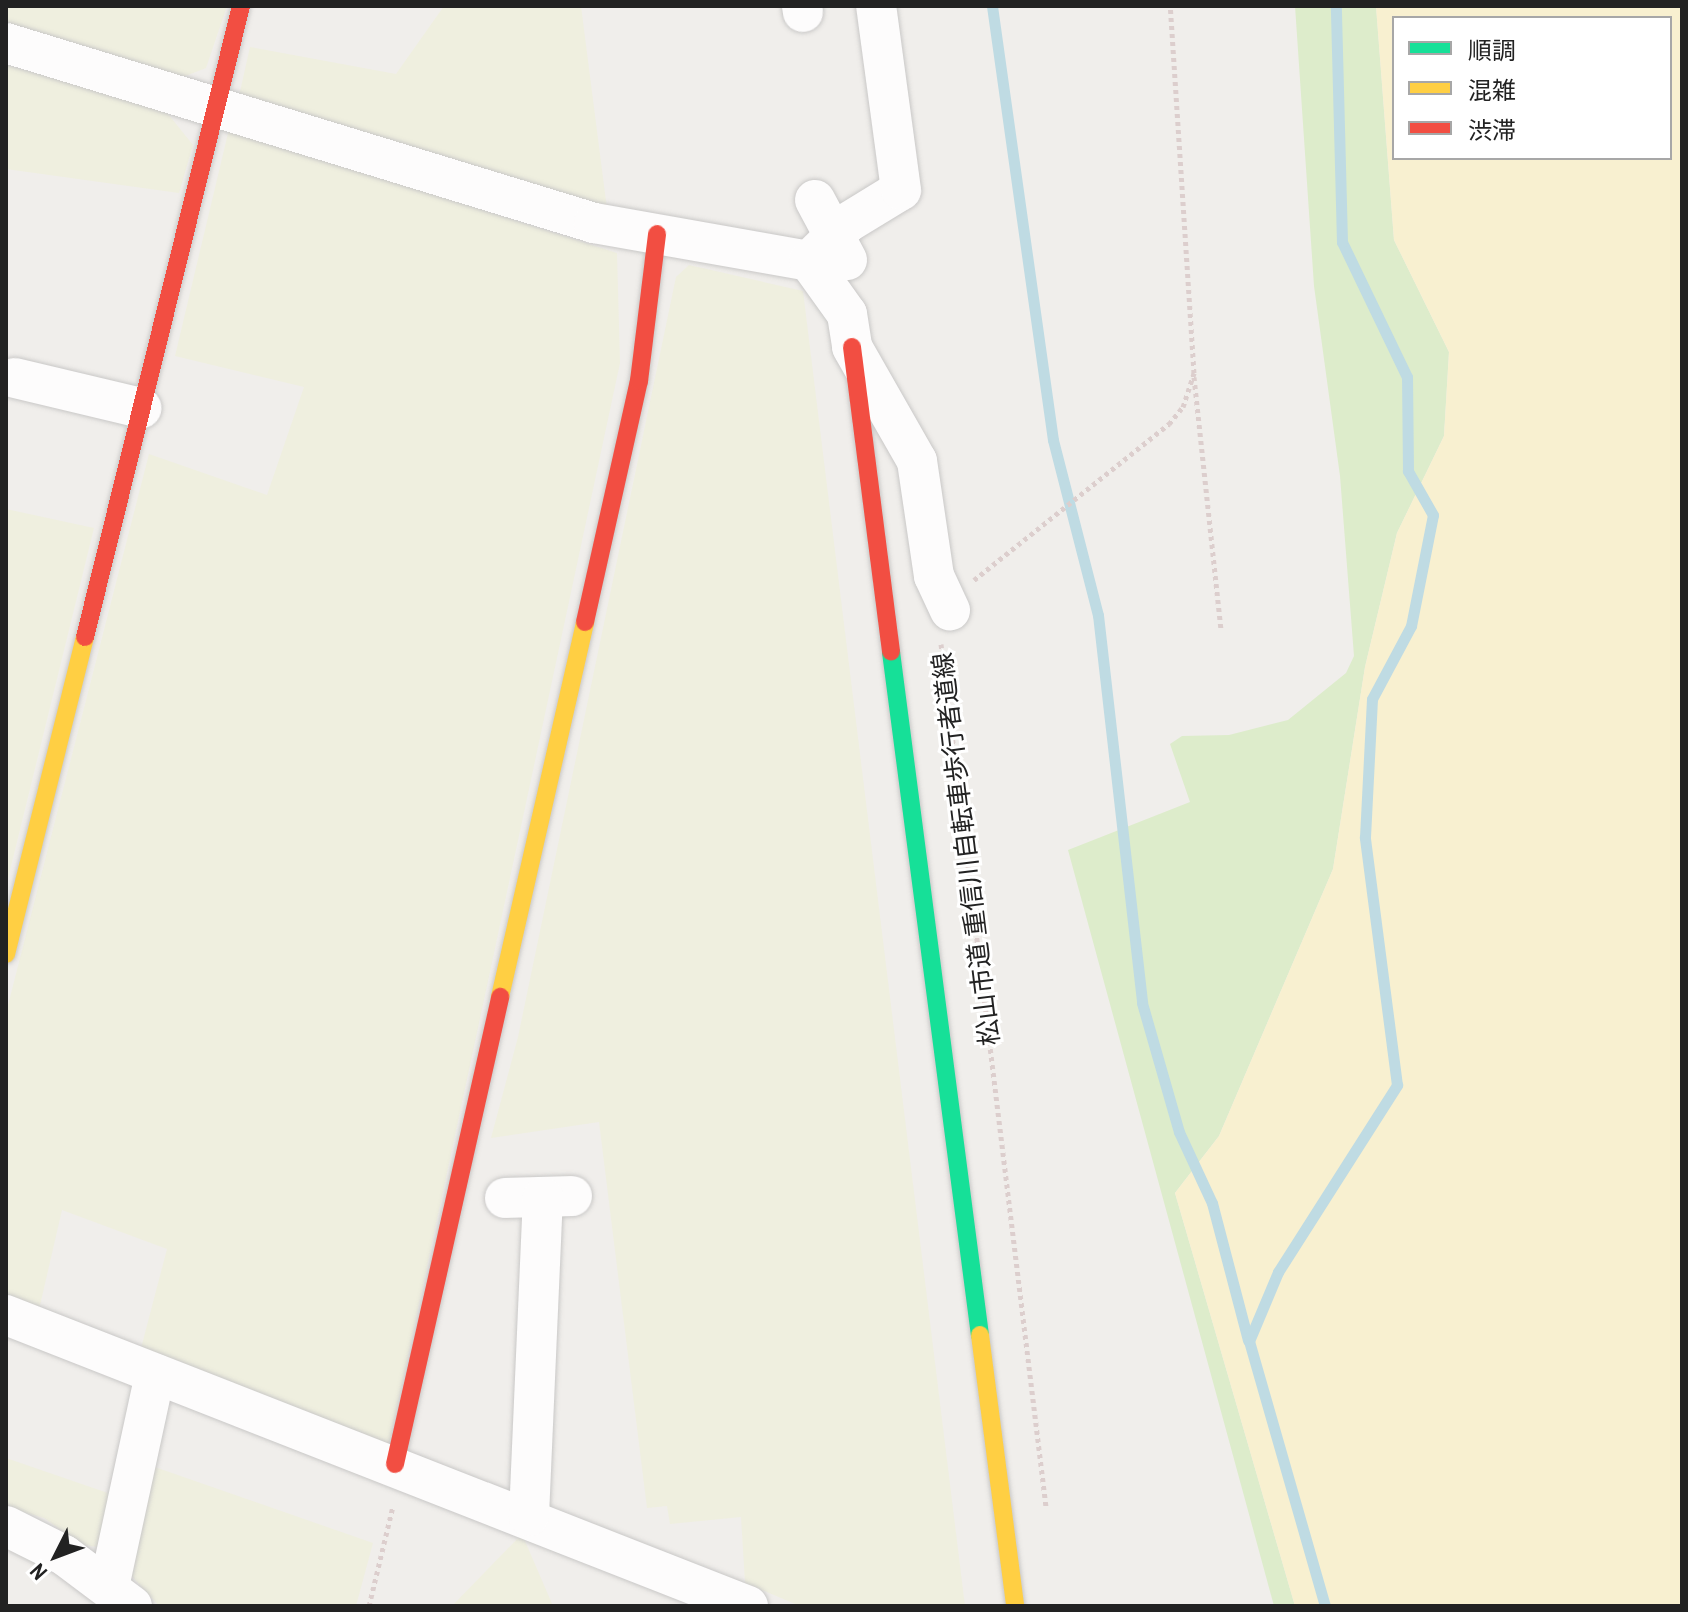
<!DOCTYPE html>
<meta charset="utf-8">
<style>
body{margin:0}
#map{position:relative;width:1688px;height:1612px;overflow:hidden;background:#f0eeeb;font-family:"Archivo Narrow","Noto Sans JP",sans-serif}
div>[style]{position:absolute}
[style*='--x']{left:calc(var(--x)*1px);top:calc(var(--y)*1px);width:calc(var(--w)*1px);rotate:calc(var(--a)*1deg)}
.farmland>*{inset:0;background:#efefdf}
.grass>*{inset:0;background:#ddeccb}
.sand>*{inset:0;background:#f8f0d0}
.stream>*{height:11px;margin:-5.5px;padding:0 5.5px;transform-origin:5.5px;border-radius:5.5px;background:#bfdbe3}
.path>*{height:5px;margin-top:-2.5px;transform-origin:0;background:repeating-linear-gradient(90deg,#dccecd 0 4px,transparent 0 8px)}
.roads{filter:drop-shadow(0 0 2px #c9c8c7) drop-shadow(0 0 2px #c9c8c7)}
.street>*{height:40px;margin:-20px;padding:0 20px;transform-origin:20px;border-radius:20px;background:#fdfcfc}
.fast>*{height:18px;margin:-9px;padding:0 9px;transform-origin:9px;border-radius:9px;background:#16e098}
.slow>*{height:18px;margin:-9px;padding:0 9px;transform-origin:9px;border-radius:9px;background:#ffcf43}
.jam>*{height:18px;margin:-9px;padding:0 9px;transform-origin:9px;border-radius:9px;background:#f24e42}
span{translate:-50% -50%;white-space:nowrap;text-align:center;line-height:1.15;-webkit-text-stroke:6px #fff;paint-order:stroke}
.street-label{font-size:26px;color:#222}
.frame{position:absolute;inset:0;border:8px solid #222;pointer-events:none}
.legend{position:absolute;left:1392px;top:16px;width:280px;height:144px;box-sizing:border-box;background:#fff;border:2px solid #a7a7a7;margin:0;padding:10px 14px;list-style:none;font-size:24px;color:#222}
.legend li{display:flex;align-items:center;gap:16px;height:40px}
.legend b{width:40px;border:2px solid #a7a7a7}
.north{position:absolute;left:16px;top:1516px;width:80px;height:80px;-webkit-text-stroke:6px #fff;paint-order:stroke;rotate:228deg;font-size:22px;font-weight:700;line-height:32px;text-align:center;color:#222}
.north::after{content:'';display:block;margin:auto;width:28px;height:36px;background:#222;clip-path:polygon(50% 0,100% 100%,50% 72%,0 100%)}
</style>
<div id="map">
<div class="farmland">
<div style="clip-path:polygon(6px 6px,227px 6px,206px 68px,183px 77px,6px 22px)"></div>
<div style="clip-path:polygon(444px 6px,581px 6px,607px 209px,239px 96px,250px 47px,396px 74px)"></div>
<div style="clip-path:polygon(6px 65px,164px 109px,193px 145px,179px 193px,6px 169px)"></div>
<div style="clip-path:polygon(229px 129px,617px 253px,620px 363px,388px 1449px,140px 1352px,167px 1249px,62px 1210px,38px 1314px,6px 1302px,6px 1013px,149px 454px,267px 495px,304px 387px,175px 356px)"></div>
<div style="clip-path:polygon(689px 265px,803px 291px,965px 1606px,800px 1606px,745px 1583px,741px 1517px,670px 1524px,667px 1506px,647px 1508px,599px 1122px,491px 1138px,518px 1037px,676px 277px)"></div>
<div style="clip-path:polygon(6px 509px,94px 528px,6px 887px)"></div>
<div style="clip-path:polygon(6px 1458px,137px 1503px,149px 1465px,373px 1543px,356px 1606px,159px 1606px,106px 1548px,82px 1545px,44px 1518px,6px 1507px)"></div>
<div style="clip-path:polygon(522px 1534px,553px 1606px,452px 1606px)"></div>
</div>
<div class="grass">
<div style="clip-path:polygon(1295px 6px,1376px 6px,1394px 240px,1449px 352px,1444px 436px,1397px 533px,1365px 667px,1333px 869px,1219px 1136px,1175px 1193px,1295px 1606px,1274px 1606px,1068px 850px,1190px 802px,1170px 744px,1182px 736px,1229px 735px,1288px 720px,1346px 673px,1354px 656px,1340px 476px,1314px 286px)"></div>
</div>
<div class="sand">
<div style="clip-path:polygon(evenodd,1376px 6px,1682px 6px,1682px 1606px,1295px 1606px,1175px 1193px,1219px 1136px,1333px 869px,1365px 667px,1397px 533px,1444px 436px,1449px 352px,1394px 240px,1376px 6px,1394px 18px,1670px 18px,1670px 158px,1394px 158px,1394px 18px)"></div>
</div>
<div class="stream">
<div style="--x:992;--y:6;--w:438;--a:82"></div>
<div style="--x:1053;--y:440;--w:181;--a:75.6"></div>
<div style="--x:1098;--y:615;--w:390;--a:83.5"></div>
<div style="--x:1142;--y:1003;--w:134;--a:74"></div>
<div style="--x:1179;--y:1132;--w:78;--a:65.1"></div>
<div style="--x:1212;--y:1203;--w:142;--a:75.3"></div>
<div style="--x:1325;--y:1606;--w:276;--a:-106"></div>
<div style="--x:1249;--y:1341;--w:75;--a:-67.2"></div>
<div style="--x:1278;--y:1272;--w:222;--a:-57.5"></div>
<div style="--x:1397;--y:1085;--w:250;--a:-97.4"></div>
<div style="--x:1365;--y:837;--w:138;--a:-87.1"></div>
<div style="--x:1372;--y:699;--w:83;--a:-61.9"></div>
<div style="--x:1411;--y:626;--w:113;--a:-78.8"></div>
<div style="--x:1433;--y:515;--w:51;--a:-119.6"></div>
<div style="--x:1408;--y:471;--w:94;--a:-90.6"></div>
<div style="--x:1407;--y:377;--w:150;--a:-115.7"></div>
<div style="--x:1342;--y:242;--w:236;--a:-91.5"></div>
</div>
<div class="path">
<div style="--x:1194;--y:377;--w:255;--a:83.9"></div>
<div style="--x:974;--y:580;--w:250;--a:-38.7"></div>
<div style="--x:1169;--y:424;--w:22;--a:-51"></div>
<div style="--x:1183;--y:407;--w:36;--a:-72"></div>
<div style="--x:1194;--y:373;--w:368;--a:-93.7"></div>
<div style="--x:941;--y:644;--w:869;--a:83.06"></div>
<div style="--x:369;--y:1606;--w:103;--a:-76.5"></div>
</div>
<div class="roads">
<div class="street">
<div style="--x:802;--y:6;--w:6;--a:81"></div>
<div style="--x:6;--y:43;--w:615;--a:17.02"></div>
<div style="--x:594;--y:223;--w:218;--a:10"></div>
<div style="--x:809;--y:261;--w:65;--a:54.4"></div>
<div style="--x:847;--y:314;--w:33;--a:81"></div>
<div style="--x:852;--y:347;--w:131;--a:60.3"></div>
<div style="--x:917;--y:461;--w:116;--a:81.6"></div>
<div style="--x:934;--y:576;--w:38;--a:65"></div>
<div style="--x:815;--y:200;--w:68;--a:61.9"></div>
<div style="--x:809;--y:261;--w:54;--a:-45"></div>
<div style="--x:847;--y:223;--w:63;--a:-31.4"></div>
<div style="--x:901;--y:190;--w:186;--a:-97.7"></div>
<div style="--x:15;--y:378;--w:130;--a:13.4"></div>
<div style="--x:505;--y:1198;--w:67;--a:-1.7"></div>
<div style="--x:6;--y:1315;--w:797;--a:21.41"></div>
<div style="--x:529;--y:1516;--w:319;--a:-87.5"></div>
<div style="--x:6;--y:1526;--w:65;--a:26.6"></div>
<div style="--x:64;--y:1555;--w:85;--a:36.9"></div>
<div style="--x:109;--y:1587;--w:218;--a:-77.8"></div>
</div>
<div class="fast">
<div style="--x:891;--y:652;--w:689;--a:82.58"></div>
</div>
<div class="slow">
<div style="--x:6;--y:954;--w:327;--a:-76"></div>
<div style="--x:500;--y:997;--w:385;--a:-77.2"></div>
<div style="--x:980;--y:1335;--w:273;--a:82.6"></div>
</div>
<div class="jam">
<div style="--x:852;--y:347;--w:307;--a:82.7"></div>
<div style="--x:585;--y:622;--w:247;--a:-77.4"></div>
<div style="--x:639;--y:381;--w:148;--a:-83"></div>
<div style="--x:85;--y:637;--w:650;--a:-76.11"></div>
<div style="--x:395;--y:1464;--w:479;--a:-77.3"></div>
</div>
</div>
<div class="street-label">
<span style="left:966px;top:849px;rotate:-97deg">松山市道 重信川自転車歩行者道線</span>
</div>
<div class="frame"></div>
<ul class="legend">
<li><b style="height:10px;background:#16e098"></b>順調</li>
<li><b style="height:10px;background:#ffcf43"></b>混雑</li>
<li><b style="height:10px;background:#f24e42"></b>渋滞</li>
</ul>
<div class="north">N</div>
</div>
